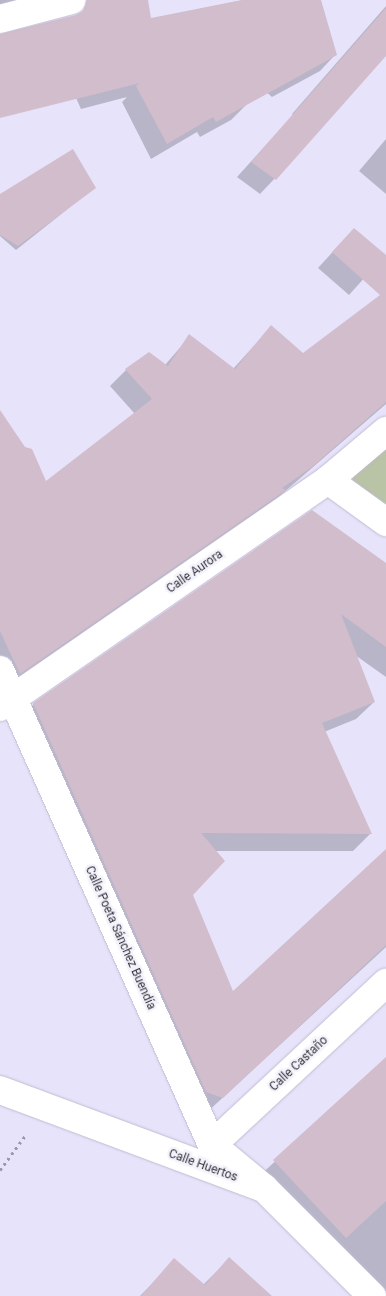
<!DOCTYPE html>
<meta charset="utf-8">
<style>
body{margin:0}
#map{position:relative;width:386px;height:1296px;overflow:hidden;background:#e7e3fa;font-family:Roboto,sans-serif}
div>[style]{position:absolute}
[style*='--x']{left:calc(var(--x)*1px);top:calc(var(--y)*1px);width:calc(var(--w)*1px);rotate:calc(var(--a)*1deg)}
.green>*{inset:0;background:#b9c3a6}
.shadow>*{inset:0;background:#0003}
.building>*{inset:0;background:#d2bdcc}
.path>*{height:3px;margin-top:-1.5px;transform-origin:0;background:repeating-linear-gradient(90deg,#9b98a9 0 2.5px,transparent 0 6.5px)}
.roads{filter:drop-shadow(0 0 1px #c0bcd2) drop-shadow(0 0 1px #c0bcd2)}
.minor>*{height:28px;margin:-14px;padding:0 14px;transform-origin:14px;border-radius:14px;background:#fff}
.secondary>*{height:28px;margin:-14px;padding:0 14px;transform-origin:14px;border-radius:14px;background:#fff}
span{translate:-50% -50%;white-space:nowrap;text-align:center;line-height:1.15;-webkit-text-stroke:5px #f4f2fb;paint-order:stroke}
.street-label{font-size:12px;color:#34333b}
</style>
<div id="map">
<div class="green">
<div style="clip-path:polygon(386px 431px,386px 522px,328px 480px)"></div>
</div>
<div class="shadow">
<div style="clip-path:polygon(0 0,51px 0,0 13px)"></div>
<div style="clip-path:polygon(244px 0,320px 0,335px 55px,320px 71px,272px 97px,234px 64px,246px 105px,231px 120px,200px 137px,197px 132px,151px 159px,122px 102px,127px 97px,81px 109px,72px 89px,0 110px,0 35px,4px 49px)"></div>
<div style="clip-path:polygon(386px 6px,386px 54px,314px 133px,292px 114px)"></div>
<div style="clip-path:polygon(275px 135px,296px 156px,260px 194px,237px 177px)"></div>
<div style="clip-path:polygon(386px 139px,386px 194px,359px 171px)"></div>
<div style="clip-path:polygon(94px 188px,16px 250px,0 236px,0 196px)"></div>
<div style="clip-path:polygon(339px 245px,385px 255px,349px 295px,318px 268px)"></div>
<div style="clip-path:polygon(386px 316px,386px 404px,268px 506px,4px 689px,0 681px,0 415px,46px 483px,135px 414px,110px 386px,126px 370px,165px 365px,190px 336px,233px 369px,271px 327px,302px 354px)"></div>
<div style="clip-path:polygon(386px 565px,386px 677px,355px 655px,374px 702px,356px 719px,324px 732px,370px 834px,353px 851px,214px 851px,191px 895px,232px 993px,386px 854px,386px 947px,204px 1115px,16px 722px,34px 704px)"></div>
<div style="clip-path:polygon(386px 1059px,386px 1296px,384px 1296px,256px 1179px)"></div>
<div style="clip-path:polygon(229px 1259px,271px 1296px,140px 1296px,175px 1260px,203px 1285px)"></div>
</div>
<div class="building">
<div style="clip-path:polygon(87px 0,148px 0,151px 18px,242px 0,321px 0,337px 55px,216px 122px,213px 117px,167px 144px,136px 86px,140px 83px,0 118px,0 34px,76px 15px,83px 11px)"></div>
<div style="clip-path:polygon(386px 8px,386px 56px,276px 180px,251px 162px)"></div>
<div style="clip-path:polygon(73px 149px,96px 188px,18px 246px,0 235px,0 194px)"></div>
<div style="clip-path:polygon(354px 228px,386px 255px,386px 402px,312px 467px,282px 488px,286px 490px,20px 674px,0 631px,0 410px,25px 447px,32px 449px,46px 481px,152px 399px,125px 369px,149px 352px,168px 366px,189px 334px,235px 369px,271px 325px,303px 353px,380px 295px,332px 252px)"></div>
<div style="clip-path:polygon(312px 510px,386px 563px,386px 647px,341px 614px,375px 702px,322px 723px,372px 834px,201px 833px,225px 861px,193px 895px,233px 991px,386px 849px,386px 945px,223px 1098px,206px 1092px,33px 703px)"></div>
<div style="clip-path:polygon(386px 1057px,386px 1201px,346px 1238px,273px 1160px)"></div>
<div style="clip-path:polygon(229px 1257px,272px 1296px,141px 1296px,174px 1258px,205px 1285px)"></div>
</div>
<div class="path">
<div style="--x:0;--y:1170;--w:42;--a:-53.7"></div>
</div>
<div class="roads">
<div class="minor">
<div style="--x:328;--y:480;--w:72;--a:35.9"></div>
<div style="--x:0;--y:670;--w:520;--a:65.95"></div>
<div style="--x:212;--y:1145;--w:67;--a:39.6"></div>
<div style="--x:0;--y:707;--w:399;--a:-34.7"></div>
<div style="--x:328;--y:480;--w:76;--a:-40.2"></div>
<div style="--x:0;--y:1090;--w:282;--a:20.4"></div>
<div style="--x:264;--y:1188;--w:153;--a:45"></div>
<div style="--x:212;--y:1145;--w:238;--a:-43"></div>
</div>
<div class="secondary">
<div style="--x:0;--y:19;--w:74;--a:-14.8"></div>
</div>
</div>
<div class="street-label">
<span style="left:195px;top:572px;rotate:-35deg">Calle Aurora</span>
<span style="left:120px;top:938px;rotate:66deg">Calle Poeta Sánchez Buendía</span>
<span style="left:299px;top:1064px;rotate:-43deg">Calle Castaño</span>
<span style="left:203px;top:1166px;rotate:20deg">Calle Huertos</span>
</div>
</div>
